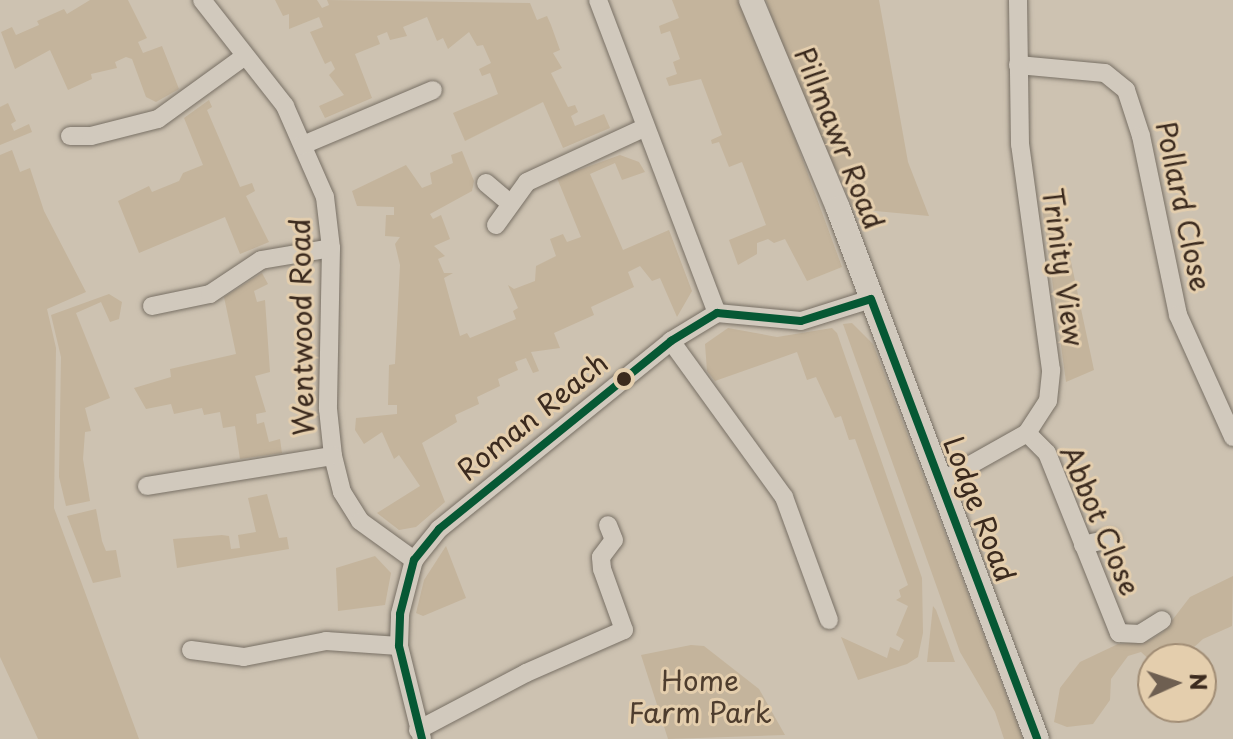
<!DOCTYPE html>
<style>
body{margin:0}
#map{position:relative;width:1233px;height:739px;overflow:hidden;background:#cdc2b1;font-family:"Playpen Sans",sans-serif}
div>[style]{position:absolute}
[style*='--x']{left:calc(var(--x)*1px);top:calc(var(--y)*1px);width:calc(var(--w)*1px);rotate:calc(var(--a)*1deg)}
.green>*{inset:0;background:#c4b49c}
.roads{filter:drop-shadow(0 0 2px #787065) drop-shadow(0 0 2px #787065)}
.minor>*{height:18px;margin:-9px;padding:0 9px;transform-origin:9px;border-radius:9px;background:#d1c9bd}
.tertiary>*{height:24px;margin:-12px;padding:0 12px;transform-origin:12px;border-radius:12px;background:#d1c9bd}
.bus-1>*{height:8px;margin:-4px;padding:0 4px;transform-origin:4px;border-radius:4px;background:#065834}
.dots>*{width:22px;height:22px;translate:-50% -50%;box-sizing:border-box;border:4px solid #e4cead;border-radius:50%}
span{translate:-50% -50%;white-space:nowrap;text-align:center;line-height:1.15;-webkit-text-stroke:6px #e4cead;paint-order:stroke}
.street-label{font-size:28px;color:#3b2a1e}
.park-label{font-size:28px;color:#4e3d2e}
.north{position:absolute;left:1137px;top:643px;width:80px;height:80px;box-sizing:border-box;background:#e4cead;border:2px solid #a08c74;border-radius:50%;rotate:87deg;font-size:22px;font-weight:700;line-height:32px;text-align:center;color:#3b2a1e}
.north::after{content:'';display:block;margin:auto;width:28px;height:36px;background:#6e5f51;clip-path:polygon(50% 0,100% 100%,50% 72%,0 100%)}
</style>
<div id="map">
<div class="green">
<div style="clip-path:polygon(90px 0,128px 0,147px 38px,138px 42px,143px 53px,162px 46px,179px 89px,156px 102px,146px 97px,132px 59px,126px 57px,115px 62px,117px 68px,91px 74px,92px 79px,68px 90px,50px 50px,15px 69px,1px 32px,12px 27px,16px 35px,39px 25px,37px 21px,64px 9px,67px 14px)"></div>
<div style="clip-path:polygon(275px 0,317px 0,322px 8px,329px 5px,327px 0,530px 3px,537px 20px,547px 16px,551px 25px,560px 50px,553px 53px,562px 68px,551px 73px,568px 107px,575px 105px,578px 112px,571px 116px,575px 126px,604px 114px,610px 128px,563px 148px,543px 102px,465px 141px,453px 113px,498px 94px,490px 73px,482px 76px,479px 69px,491px 63px,483px 45px,477px 46px,469px 32px,448px 49px,443px 38px,437px 41px,427px 17px,403px 27px,407px 36px,390px 40px,387px 32px,377px 36px,380px 44px,355px 54px,372px 98px,325px 118px,319px 106px,344px 95px,329px 75px,335px 69px,331px 61px,325px 64px,310px 32px,323px 27px,319px 17px,289px 29px,289px 14px,283px 16px)"></div>
<div style="clip-path:polygon(672px 0,744px 0,842px 267px,807px 281px,785px 239px,774px 243px,768px 239px,757px 243px,757px 254px,738px 265px,729px 240px,766px 225px,742px 162px,729px 167px,719px 142px,712px 144px,711px 140px,722px 135px,701px 79px,669px 86px,666px 78px,677px 74px,673px 62px,680px 59px,670px 31px,661px 34px,659px 26px,679px 18px)"></div>
<div style="clip-path:polygon(766px 0,879px 0,908px 162px,929px 216px,854px 209px,787px 63px)"></div>
<div style="clip-path:polygon(209px 100px,212px 107px,207px 110px,240px 187px,252px 183px,255px 191px,246px 196px,269px 242px,240px 254px,225px 217px,139px 253px,118px 201px,149px 186px,152px 192px,179px 181px,183px 173px,203px 165px,184px 118px)"></div>
<div style="clip-path:polygon(8px 103px,16px 121px,11px 124px,14px 131px,29px 124px,32px 132px,0 145px,0 107px)"></div>
<div style="clip-path:polygon(12px 150px,20px 172px,30px 168px,44px 211px,86px 292px,47px 309px,56px 348px,54px 508px,139px 739px,38px 739px,0 657px,0 155px)"></div>
<div style="clip-path:polygon(462px 151px,474px 181px,472px 191px,430px 214px,433px 219px,441px 215px,450px 239px,434px 246px,445px 256px,438px 259px,444px 273px,453px 273px,444px 278px,460px 336px,467px 333px,470px 338px,516px 319px,513px 311px,518px 308px,508px 285px,514px 289px,535px 281px,536px 266px,556px 256px,550px 239px,563px 234px,567px 242px,581px 237px,557px 178px,620px 155px,639px 162px,645px 172px,622px 180px,615px 163px,590px 174px,623px 250px,669px 230px,692px 291px,677px 317px,660px 278px,652px 281px,640px 266px,628px 272px,634px 287px,591px 307px,594px 315px,554px 333px,560px 348px,531px 352px,539px 371px,533px 373px,526px 358px,515px 362px,518px 370px,498px 379px,500px 386px,477px 397px,479px 404px,455px 415px,457px 422px,422px 443px,445px 502px,416px 527px,399px 530px,377px 513px,420px 486px,399px 455px,394px 459px,382px 432px,364px 444px,355px 430px,356px 418px,397px 414px,397px 405px,388px 405px,389px 365px,395px 364px,400px 265px,395px 244px,400px 237px,385px 236px,386px 215px,394px 215px,394px 207px,357px 206px,352px 191px,406px 165px,422px 188px,432px 184px,430px 173px,453px 163px,451px 155px)"></div>
<div style="clip-path:polygon(1052px 204px,1058px 244px,1067px 243px,1094px 370px,1066px 382px,1042px 206px)"></div>
<div style="clip-path:polygon(262px 273px,268px 284px,254px 291px,257px 302px,265px 300px,270px 372px,255px 376px,266px 412px,256px 414px,257px 424px,264px 422px,269px 442px,280px 439px,282px 453px,240px 459px,235px 426px,223px 428px,220px 412px,204px 415px,202px 408px,174px 414px,171px 404px,146px 409px,134px 388px,171px 377px,170px 369px,236px 354px,224px 297px)"></div>
<div style="clip-path:polygon(109px 294px,122px 302px,119px 319px,110px 322px,101px 302px,76px 313px,110px 398px,85px 408px,91px 431px,85px 432px,83px 459px,90px 501px,66px 506px,59px 477px,61px 357px,51px 315px)"></div>
<div style="clip-path:polygon(852px 323px,873px 344px,1023px 739px,1004px 739px,995px 712px,960px 652px,843px 324px)"></div>
<div style="clip-path:polygon(728px 328px,777px 337px,832px 328px,837px 333px,922px 578px,923px 633px,918px 657px,907px 664px,858px 680px,841px 637px,887px 658px,890px 647px,899px 651px,904px 640px,896px 635px,908px 606px,896px 600px,901px 597px,899px 590px,908px 585px,855px 439px,849px 440px,841px 416px,835px 418px,816px 377px,807px 380px,797px 352px,715px 381px,707px 371px,705px 344px)"></div>
<div style="clip-path:polygon(267px 494px,279px 538px,287px 537px,289px 549px,177px 568px,173px 539px,222px 535px,229px 536px,231px 549px,240px 548px,238px 535px,256px 532px,248px 498px)"></div>
<div style="clip-path:polygon(96px 509px,102px 541px,106px 551px,116px 550px,121px 577px,93px 583px,67px 516px)"></div>
<div style="clip-path:polygon(446px 546px,466px 598px,423px 616px,416px 613px,424px 580px)"></div>
<div style="clip-path:polygon(375px 556px,391px 573px,385px 605px,338px 611px,336px 568px)"></div>
<div style="clip-path:polygon(1233px 576px,1232px 626px,1203px 639px,1181px 659px,1153px 663px,1141px 652px,1128px 656px,1111px 679px,1110px 700px,1093px 724px,1067px 727px,1054px 722px,1060px 688px,1080px 662px,1118px 644px,1148px 641px,1163px 632px,1190px 597px)"></div>
<div style="clip-path:polygon(933px 606px,936px 610px,955px 662px,927px 662px)"></div>
<div style="clip-path:polygon(691px 645px,704px 646px,759px 689px,785px 735px,668px 739px,641px 655px)"></div>
</div>
<div class="roads">
<div class="minor">
<div style="--x:202;--y:0;--w:135;--a:51.9"></div>
<div style="--x:285;--y:106;--w:99;--a:66.3"></div>
<div style="--x:325;--y:197;--w:51;--a:83.3"></div>
<div style="--x:331;--y:248;--w:161;--a:91.1"></div>
<div style="--x:328;--y:409;--w:47;--a:83.9"></div>
<div style="--x:333;--y:456;--w:37;--a:76"></div>
<div style="--x:342;--y:492;--w:34;--a:58"></div>
<div style="--x:360;--y:521;--w:67;--a:35.8"></div>
<div style="--x:598;--y:0;--w:335;--a:69.2"></div>
<div style="--x:1018;--y:65;--w:87;--a:5.3"></div>
<div style="--x:1105;--y:73;--w:27;--a:39"></div>
<div style="--x:1126;--y:90;--w:48;--a:71.9"></div>
<div style="--x:1141;--y:136;--w:183;--a:78.3"></div>
<div style="--x:1178;--y:315;--w:134;--a:65.7"></div>
<div style="--x:70;--y:136;--w:21;--a:0"></div>
<div style="--x:91;--y:136;--w:69;--a:-14.2"></div>
<div style="--x:158;--y:119;--w:107;--a:-35.9"></div>
<div style="--x:303;--y:145;--w:141;--a:-22.9"></div>
<div style="--x:486;--y:183;--w:30;--a:40"></div>
<div style="--x:496;--y:225;--w:53;--a:-54.2"></div>
<div style="--x:527;--y:182;--w:129;--a:-24.8"></div>
<div style="--x:152;--y:306;--w:59;--a:-11.7"></div>
<div style="--x:210;--y:294;--w:61;--a:-33.7"></div>
<div style="--x:261;--y:260;--w:71;--a:-9.7"></div>
<div style="--x:671;--y:341;--w:193;--a:54.1"></div>
<div style="--x:784;--y:497;--w:131;--a:69.9"></div>
<div style="--x:1027;--y:433;--w:28;--a:45"></div>
<div style="--x:1047;--y:453;--w:194;--a:68.2"></div>
<div style="--x:1119;--y:633;--w:21;--a:3"></div>
<div style="--x:1140;--y:634;--w:26;--a:-32"></div>
<div style="--x:938;--y:483;--w:102;--a:-29.3"></div>
<div style="--x:1027;--y:433;--w:38;--a:-57"></div>
<div style="--x:1048;--y:401;--w:31;--a:-84"></div>
<div style="--x:1051;--y:370;--w:228;--a:-97.8"></div>
<div style="--x:1020;--y:144;--w:144;--a:-90.8"></div>
<div style="--x:147;--y:486;--w:188;--a:-9.2"></div>
<div style="--x:1083;--y:545;--w:28;--a:-13"></div>
<div style="--x:191;--y:650;--w:53;--a:7.5"></div>
<div style="--x:244;--y:657;--w:84;--a:-11"></div>
<div style="--x:326;--y:641;--w:73;--a:3.9"></div>
<div style="--x:418;--y:730;--w:122;--a:-27.8"></div>
<div style="--x:526;--y:673;--w:107;--a:-23.7"></div>
<div style="--x:624;--y:630;--w:65;--a:-109.8"></div>
<div style="--x:602;--y:569;--w:12;--a:-95"></div>
<div style="--x:601;--y:557;--w:21;--a:-53"></div>
<div style="--x:614;--y:540;--w:16;--a:-112"></div>
<div style="--x:422;--y:739;--w:96;--a:-103.9"></div>
<div style="--x:399;--y:646;--w:32;--a:-88"></div>
<div style="--x:400;--y:614;--w:56;--a:-75.5"></div>
<div style="--x:414;--y:560;--w:40;--a:-51"></div>
<div style="--x:439;--y:529;--w:299;--a:-39"></div>
<div style="--x:671;--y:341;--w:54;--a:-31.3"></div>
<div style="--x:717;--y:313;--w:84;--a:5.4"></div>
<div style="--x:801;--y:321;--w:73;--a:-17.4"></div>
</div>
<div class="tertiary">
<div style="--x:751;--y:0;--w:225;--a:67.3"></div>
<div style="--x:838;--y:208;--w:567;--a:69.46"></div>
</div>
</div>
<div class="bus-1">
<div style="--x:422;--y:739;--w:96;--a:-103.9"></div>
<div style="--x:399;--y:646;--w:32;--a:-88"></div>
<div style="--x:400;--y:614;--w:56;--a:-75.5"></div>
<div style="--x:414;--y:560;--w:40;--a:-51"></div>
<div style="--x:439;--y:529;--w:299;--a:-39"></div>
<div style="--x:671;--y:341;--w:54;--a:-31.3"></div>
<div style="--x:717;--y:313;--w:84;--a:5.4"></div>
<div style="--x:801;--y:321;--w:73;--a:-17.4"></div>
<div style="--x:871;--y:299;--w:470;--a:69.3"></div>
</div>
<div class="dots">
<div style="left:624px;top:379px;background:#3b2a1e"></div>
</div>
<div class="street-label">
<span style="left:840px;top:138px;rotate:68deg">Pillmawr Road</span>
<span style="left:1184px;top:206px;rotate:78deg">Pollard Close</span>
<span style="left:1064px;top:267px;rotate:82deg">Trinity View</span>
<span style="left:301px;top:327px;rotate:-91deg">Wentwood Road</span>
<span style="left:532px;top:416px;rotate:-39deg">Roman Reach</span>
<span style="left:980px;top:509px;rotate:69deg">Lodge Road</span>
<span style="left:1101px;top:520px;rotate:67deg">Abbot Close</span>
</div>
<div class="park-label">
<span style="left:700px;top:696px">Home<br>Farm Park</span>
</div>
<div class="north">N</div>
</div>
